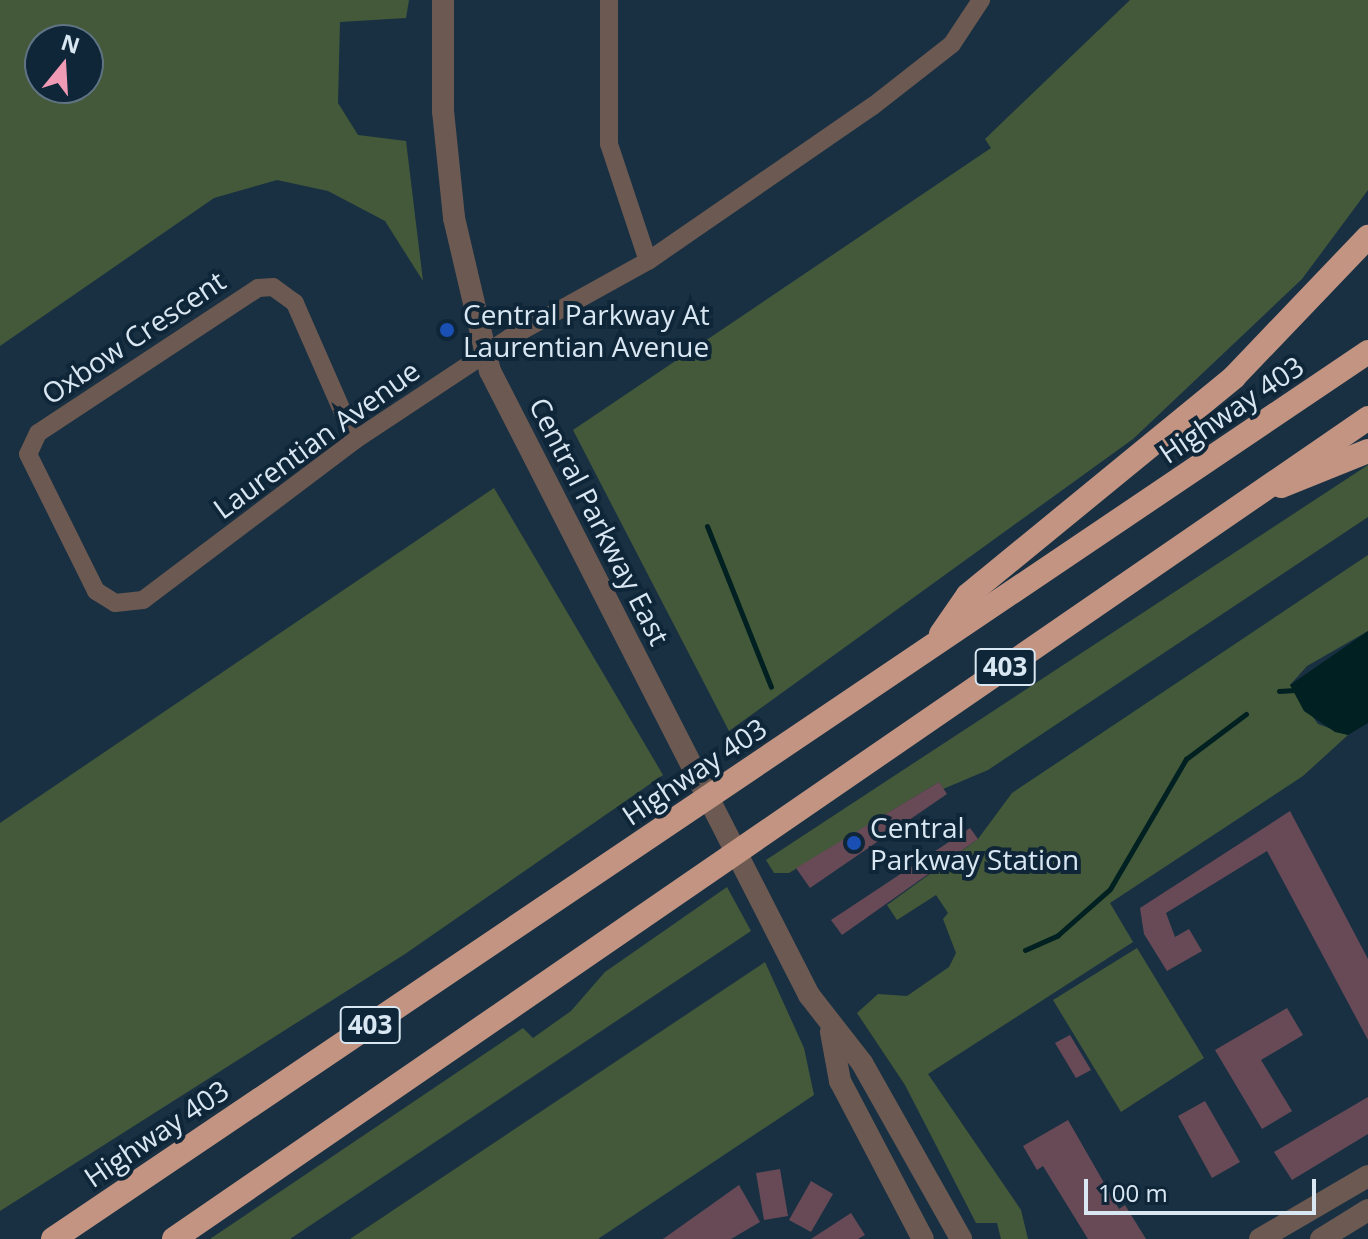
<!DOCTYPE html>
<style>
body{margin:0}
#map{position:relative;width:1368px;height:1239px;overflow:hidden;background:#193042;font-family:"Open Sans",sans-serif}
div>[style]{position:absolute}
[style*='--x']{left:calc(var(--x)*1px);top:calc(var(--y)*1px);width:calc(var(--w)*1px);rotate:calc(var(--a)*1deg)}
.green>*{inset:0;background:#445939}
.water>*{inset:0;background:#002021}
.stream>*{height:5px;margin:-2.5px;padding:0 2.5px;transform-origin:2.5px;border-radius:2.5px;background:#002021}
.building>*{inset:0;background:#684a57}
.minor>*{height:18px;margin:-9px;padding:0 9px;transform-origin:9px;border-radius:9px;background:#6c5951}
.tertiary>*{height:22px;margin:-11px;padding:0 11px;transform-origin:11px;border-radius:11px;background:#6c5951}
.motorway>*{height:24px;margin:-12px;padding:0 12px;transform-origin:12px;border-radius:12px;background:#c29481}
.dots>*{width:22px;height:22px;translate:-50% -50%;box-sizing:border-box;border:4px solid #0f2638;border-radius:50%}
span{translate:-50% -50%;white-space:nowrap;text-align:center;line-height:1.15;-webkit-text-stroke:8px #0f2638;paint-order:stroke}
.shield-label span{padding:2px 6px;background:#0f2638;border:2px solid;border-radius:6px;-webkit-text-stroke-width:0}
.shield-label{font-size:26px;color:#d9e7f3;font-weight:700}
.poi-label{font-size:28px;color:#d9e7f3}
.left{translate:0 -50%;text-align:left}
.street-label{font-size:28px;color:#d9e7f3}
.north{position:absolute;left:24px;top:24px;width:80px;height:80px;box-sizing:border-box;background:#0f2638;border:2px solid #607383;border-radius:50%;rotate:18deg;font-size:22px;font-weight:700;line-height:32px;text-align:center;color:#d9e7f3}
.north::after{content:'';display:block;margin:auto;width:28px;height:36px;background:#f09ab5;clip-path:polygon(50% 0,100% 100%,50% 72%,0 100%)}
.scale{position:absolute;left:1084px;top:1179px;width:232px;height:36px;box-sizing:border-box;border:4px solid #d9e7f3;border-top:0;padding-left:10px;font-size:24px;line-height:28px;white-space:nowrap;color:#d9e7f3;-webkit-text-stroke:6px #0f2638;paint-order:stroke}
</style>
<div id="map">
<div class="green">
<div style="clip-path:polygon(evenodd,0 0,409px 0,406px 18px,340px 22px,338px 103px,358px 135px,406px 141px,423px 281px,385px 221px,328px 191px,277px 180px,214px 198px,0 346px,0 0,40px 40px,88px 40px,88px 88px,40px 88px,40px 40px)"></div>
<div style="clip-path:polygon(1130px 0,1368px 0,1368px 190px,1302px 279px,1133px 439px,729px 731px,573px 430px,991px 148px,985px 139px)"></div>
<div style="clip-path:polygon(1368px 465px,1368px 517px,988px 770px,943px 789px,939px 782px,789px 873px,774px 873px,766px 860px)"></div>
<div style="clip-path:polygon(494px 488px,663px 775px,405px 954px,0 1211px,0 823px)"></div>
<div style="clip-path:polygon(1368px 555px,1368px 631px,1307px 666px,1290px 685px,1318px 724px,1348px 735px,1303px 776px,1110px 903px,1133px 942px,928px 1074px,1021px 1210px,1028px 1239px,1001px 1239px,997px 1223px,976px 1223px,905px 1085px,857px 1013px,878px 994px,907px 996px,949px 967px,956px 953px,943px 919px,948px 913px,936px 895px,897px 920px,887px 905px,978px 839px,1012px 793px)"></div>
<div style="clip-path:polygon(727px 887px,751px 931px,290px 1239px,210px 1239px,523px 1028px,533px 1038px,571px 1011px,605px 972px)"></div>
<div style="clip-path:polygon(1137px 948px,1204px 1058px,1121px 1112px,1053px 1000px)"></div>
<div style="clip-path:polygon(765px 962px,804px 1048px,814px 1095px,598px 1239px,350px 1239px)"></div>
</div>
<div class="water">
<div style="clip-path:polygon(1368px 631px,1368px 723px,1348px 735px,1335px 732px,1304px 711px,1290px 685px)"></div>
</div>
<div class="stream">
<div style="--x:707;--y:526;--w:173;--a:68.3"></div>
<div style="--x:1279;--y:691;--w:16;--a:-4"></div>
<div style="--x:1025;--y:950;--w:36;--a:-24"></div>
<div style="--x:1058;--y:935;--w:69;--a:-41.5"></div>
<div style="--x:1110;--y:889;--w:151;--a:-59.7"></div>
<div style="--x:1186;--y:759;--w:75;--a:-36.9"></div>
</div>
<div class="building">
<div style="clip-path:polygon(939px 782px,947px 794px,810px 888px,796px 868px)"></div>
<div style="clip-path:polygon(1290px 811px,1368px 959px,1368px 1040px,1267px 851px,1166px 913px,1175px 937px,1189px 929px,1202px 951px,1167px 971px,1144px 934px,1140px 908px)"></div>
<div style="clip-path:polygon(970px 828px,978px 839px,842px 935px,831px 920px)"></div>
<div style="clip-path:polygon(1287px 1008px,1303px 1035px,1261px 1060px,1292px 1111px,1262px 1129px,1215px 1050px)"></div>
<div style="clip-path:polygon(1070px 1035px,1091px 1070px,1076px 1078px,1055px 1043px)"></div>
<div style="clip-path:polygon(1368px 1097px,1368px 1134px,1292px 1180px,1274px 1152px)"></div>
<div style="clip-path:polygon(1205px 1101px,1240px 1162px,1212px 1178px,1178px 1116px)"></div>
<div style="clip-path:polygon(1068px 1120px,1119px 1209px,1125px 1205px,1146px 1239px,1088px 1239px,1043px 1166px,1037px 1170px,1023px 1146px)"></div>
<div style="clip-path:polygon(780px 1169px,788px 1216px,764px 1220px,756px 1173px)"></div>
<div style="clip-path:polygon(811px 1181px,833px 1194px,811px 1232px,789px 1220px)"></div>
<div style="clip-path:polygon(739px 1185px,760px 1222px,731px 1239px,663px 1239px)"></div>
<div style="clip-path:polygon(851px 1213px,865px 1235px,858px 1239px,811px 1239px)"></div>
</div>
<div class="minor">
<div style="--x:609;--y:0;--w:144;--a:90"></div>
<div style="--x:609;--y:144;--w:123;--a:71.6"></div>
<div style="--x:355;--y:440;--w:150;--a:-113.7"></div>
<div style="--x:295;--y:303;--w:27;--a:-144"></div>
<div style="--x:273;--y:287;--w:15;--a:176"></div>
<div style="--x:258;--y:288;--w:263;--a:146.6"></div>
<div style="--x:38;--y:433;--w:23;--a:115"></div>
<div style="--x:28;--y:454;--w:153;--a:63.6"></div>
<div style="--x:96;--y:591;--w:22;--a:32"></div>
<div style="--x:115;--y:603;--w:28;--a:-6"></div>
<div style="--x:143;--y:600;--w:266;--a:-37"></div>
<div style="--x:355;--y:440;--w:185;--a:-33.5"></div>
<div style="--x:509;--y:338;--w:159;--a:-29"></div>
<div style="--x:648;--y:261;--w:273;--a:-34.6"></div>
<div style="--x:873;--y:106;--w:100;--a:-38.1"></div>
<div style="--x:952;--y:44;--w:53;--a:-56.6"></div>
</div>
<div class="tertiary">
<div style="--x:443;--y:0;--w:111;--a:90"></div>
<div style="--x:443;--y:111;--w:108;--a:84.1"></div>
<div style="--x:454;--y:218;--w:157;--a:76.8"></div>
<div style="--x:490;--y:371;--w:701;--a:62.92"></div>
<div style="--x:809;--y:995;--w:86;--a:52.1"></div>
<div style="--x:862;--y:1063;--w:202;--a:60.6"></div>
<div style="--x:831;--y:1032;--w:50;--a:79.6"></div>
<div style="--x:840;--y:1081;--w:178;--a:62.3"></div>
<div style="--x:1260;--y:1239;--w:125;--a:-30.3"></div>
<div style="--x:1321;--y:1239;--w:55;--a:-31.7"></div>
</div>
<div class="motorway">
<div style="--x:1281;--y:486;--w:94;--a:-21.9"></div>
<div style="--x:941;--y:634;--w:47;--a:-55.3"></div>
<div style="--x:968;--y:595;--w:344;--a:-39.3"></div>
<div style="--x:1234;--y:377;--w:194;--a:-46.3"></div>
<div style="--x:53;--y:1239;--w:1586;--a:-34"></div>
<div style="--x:174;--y:1239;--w:1449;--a:-34.51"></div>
</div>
<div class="dots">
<div style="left:447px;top:330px;background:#1a4fb4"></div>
<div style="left:854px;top:843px;background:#1a4fb4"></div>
</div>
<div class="shield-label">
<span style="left:1005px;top:667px">403</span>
<span style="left:370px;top:1025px">403</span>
</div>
<div class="poi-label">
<span class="left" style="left:463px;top:330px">Central Parkway At<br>Laurentian Avenue</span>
<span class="left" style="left:870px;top:843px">Central<br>Parkway Station</span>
</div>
<div class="street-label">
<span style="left:133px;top:337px;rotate:-34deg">Oxbow Crescent</span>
<span style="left:1231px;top:409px;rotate:-34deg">Highway 403</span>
<span style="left:316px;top:439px;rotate:-36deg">Laurentian Avenue</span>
<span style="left:600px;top:521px;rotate:63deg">Central Parkway East</span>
<span style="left:694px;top:771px;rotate:-34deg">Highway 403</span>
<span style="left:156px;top:1133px;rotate:-34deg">Highway 403</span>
</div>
<div class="north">N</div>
<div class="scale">100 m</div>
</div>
